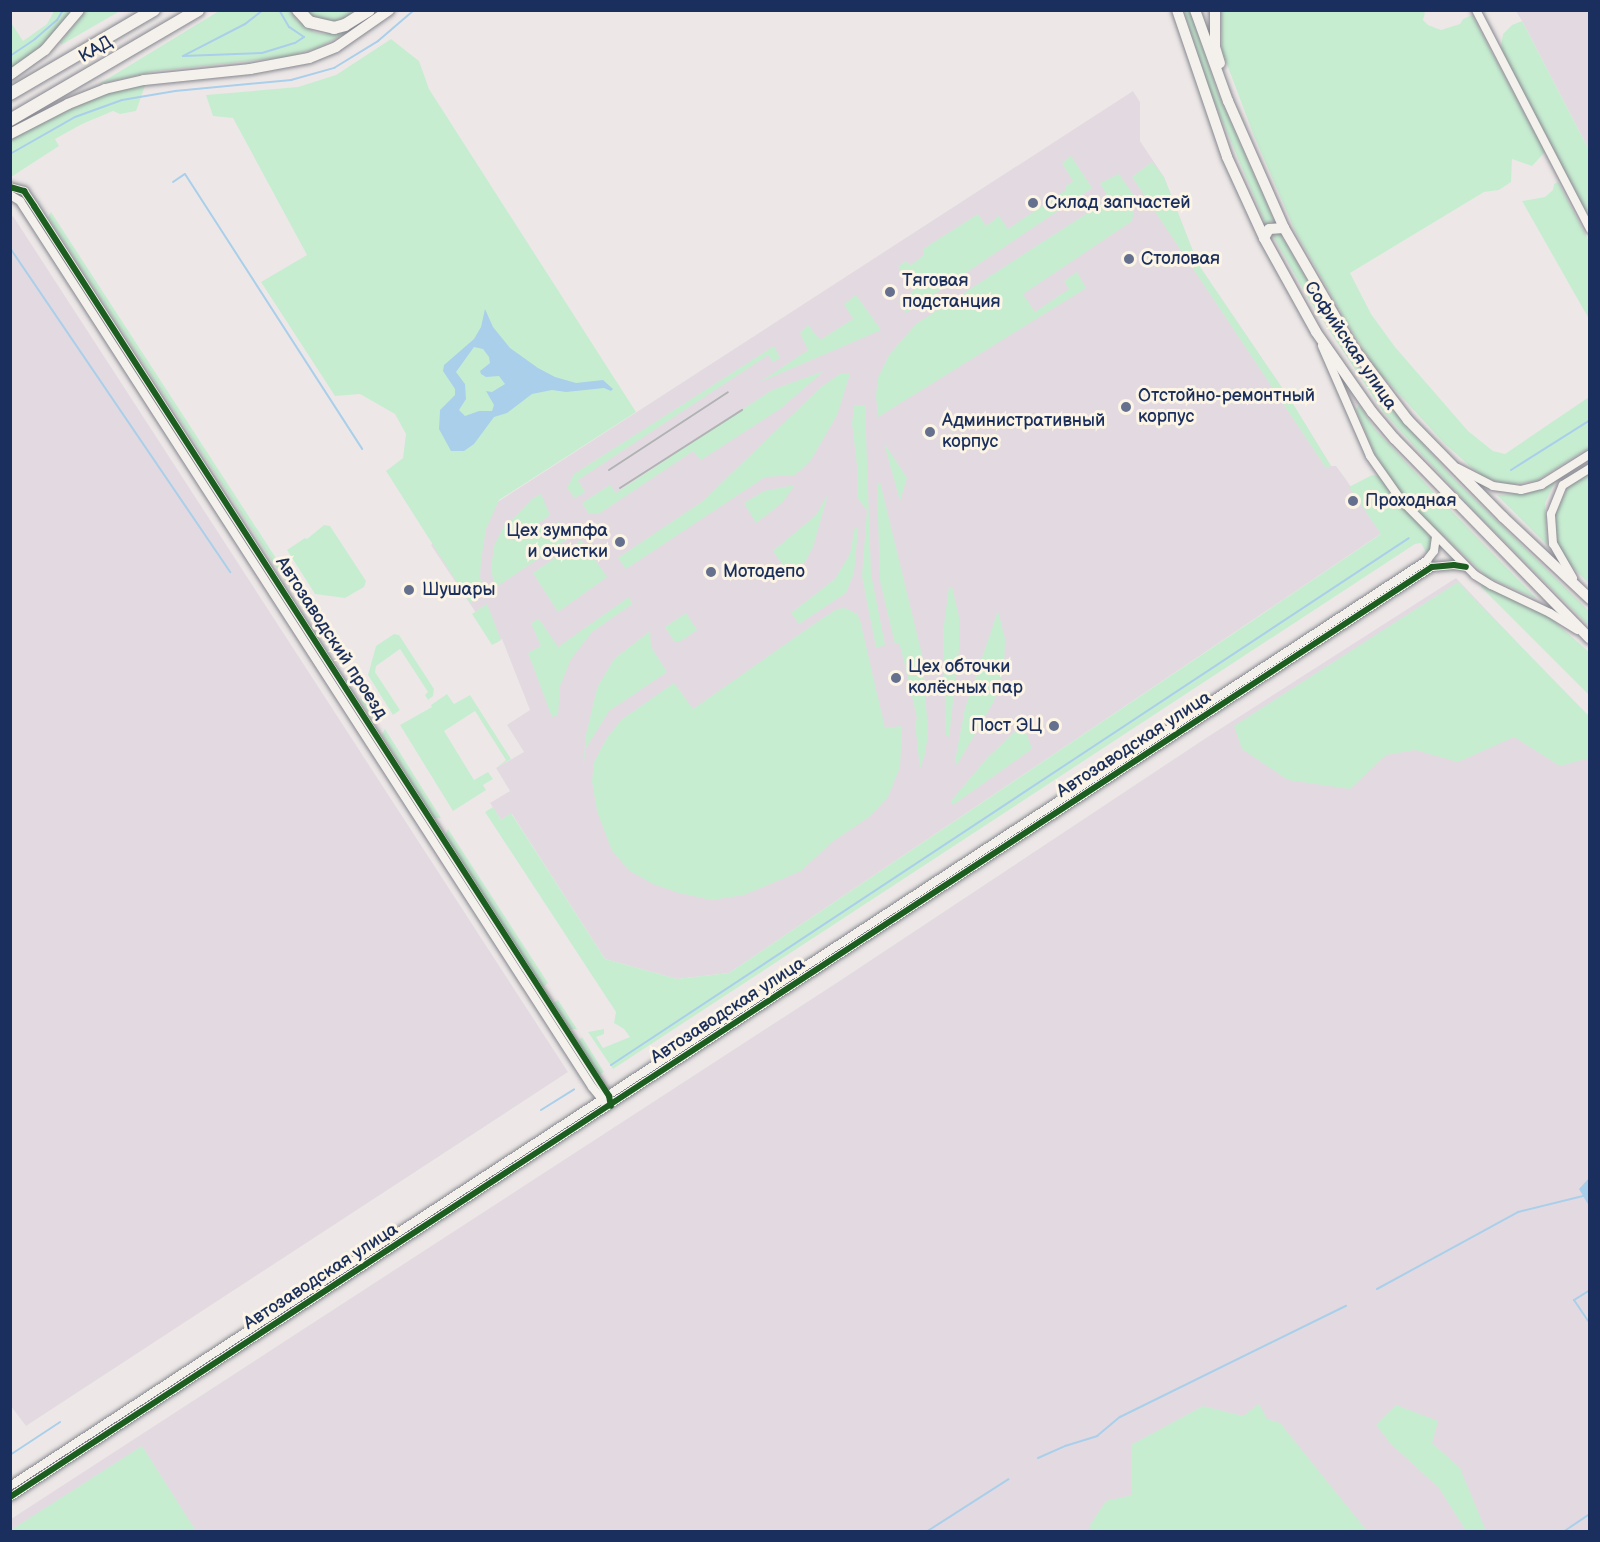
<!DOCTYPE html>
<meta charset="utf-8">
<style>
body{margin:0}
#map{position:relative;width:1600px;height:1542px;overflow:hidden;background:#ede8e7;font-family:"Balsamiq Sans",sans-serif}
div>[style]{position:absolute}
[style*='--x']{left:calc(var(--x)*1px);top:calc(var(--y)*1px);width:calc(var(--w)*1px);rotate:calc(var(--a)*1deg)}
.built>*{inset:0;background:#e3dae1}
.green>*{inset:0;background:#c7edd1}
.water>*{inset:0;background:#aacfea}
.stream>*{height:2px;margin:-1px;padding:0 1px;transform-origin:1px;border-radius:1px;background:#aacfea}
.roads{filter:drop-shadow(0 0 2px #868790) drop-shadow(0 0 2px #868790)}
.minor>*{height:8px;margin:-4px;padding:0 4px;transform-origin:4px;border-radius:4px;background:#f4f0eb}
.major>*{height:10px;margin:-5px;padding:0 5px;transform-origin:5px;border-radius:5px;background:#f4f0eb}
.highway>*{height:12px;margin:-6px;padding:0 6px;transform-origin:6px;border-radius:6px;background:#f4f0eb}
.rail>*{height:2px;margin:-1px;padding:0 1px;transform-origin:1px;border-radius:1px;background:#b1b2b4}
.cycleway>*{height:6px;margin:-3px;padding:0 3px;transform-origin:3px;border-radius:3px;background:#1b5e20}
.dots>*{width:16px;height:16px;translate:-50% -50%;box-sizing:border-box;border:3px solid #fcf5e5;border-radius:50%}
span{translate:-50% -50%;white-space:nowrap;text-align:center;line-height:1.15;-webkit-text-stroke:6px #fcf5e5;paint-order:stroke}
.street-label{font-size:18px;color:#1b2f5e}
.poi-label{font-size:18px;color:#1b2f5e}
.left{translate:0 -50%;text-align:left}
.right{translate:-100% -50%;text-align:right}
.frame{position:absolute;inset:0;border:12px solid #1b2f5e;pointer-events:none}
</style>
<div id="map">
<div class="built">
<div style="clip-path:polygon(1516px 11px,1589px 11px,1589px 150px,1522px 21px)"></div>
<div style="clip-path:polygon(1133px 91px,1140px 102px,1140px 141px,1164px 177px,1198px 264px,1293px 404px,1331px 466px,1336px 466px,1345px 478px,1382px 533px,729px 973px,677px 979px,605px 959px,512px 814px,501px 820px,490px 803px,510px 791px,496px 768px,524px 752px,507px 725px,530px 710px,502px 639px,496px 643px,431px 545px)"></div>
<div style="clip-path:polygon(13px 216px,568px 1072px,26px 1426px,10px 1405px,10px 218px)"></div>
<div style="clip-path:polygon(1456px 578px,1589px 718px,1589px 1531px,11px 1532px,11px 1519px,838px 982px,1206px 738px)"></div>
</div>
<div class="green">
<div style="clip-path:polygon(54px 11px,73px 11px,53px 36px,11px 71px,10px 21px,23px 41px,47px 24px)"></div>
<div style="clip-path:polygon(86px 11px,120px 11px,61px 45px,60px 43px)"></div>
<div style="clip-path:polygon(219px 11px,291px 11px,297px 20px,314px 32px,324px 34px,351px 30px,318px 48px,286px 57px,156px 71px,99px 84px)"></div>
<div style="clip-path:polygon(305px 11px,360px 11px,334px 23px,315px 18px)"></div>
<div style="clip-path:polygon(1184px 11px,1190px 11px,1218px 93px,1274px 220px,1266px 225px,1209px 89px)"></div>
<div style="clip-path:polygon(1221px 11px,1423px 11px,1425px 13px,1423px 20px,1428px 25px,1441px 30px,1460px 24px,1463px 19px,1472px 15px,1545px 152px,1532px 166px,1512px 159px,1511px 182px,1499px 190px,1484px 192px,1350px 273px,1371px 314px,1395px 347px,1468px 431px,1493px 451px,1505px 454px,1589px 397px,1589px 448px,1536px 481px,1506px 485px,1482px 476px,1472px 468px,1444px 443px,1378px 371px,1354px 335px,1296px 233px,1254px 136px,1222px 51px)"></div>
<div style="clip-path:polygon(1522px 21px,1589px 150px,1589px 217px,1504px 57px,1501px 46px,1503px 34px,1512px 25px)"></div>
<div style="clip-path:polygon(391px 39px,419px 61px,429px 89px,636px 412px,499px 500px,486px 529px,481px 560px,480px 577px,484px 594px,470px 603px,386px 471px,403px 458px,406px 434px,395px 414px,360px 394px,335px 396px,261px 282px,307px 255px,233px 118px,213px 116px,206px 95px,298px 87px,336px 75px)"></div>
<div style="clip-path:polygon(146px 83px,136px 111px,120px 114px,113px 111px,82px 124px,55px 139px,59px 146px,11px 177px,10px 139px,97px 95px)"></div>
<div style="clip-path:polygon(1071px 156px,1092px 188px,906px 313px,899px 302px,914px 290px,898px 267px,905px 261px,911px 265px,924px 255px,923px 249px,978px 214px,986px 226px,999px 216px,1008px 229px,1066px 190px,1065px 187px,1073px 181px,1062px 163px)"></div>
<div style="clip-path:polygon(1152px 162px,1164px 177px,1198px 264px,1293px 404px,1331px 466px,1326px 468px,1132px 177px)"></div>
<div style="clip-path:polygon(1119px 174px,1136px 199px,1132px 221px,1023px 294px,1035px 312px,1069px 289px,1064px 281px,1077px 272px,1086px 288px,878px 417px,876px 395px,878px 378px,889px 355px,916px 324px,1109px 199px,1100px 183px)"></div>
<div style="clip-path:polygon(1558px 182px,1589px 241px,1589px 319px,1522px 201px,1545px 197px,1553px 190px,1554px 184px)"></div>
<div style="clip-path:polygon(51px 212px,298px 592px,291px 590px,48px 217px)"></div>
<div style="clip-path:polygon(1279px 232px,1369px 384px,1453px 478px,1589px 611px,1589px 626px,1473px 510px,1384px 413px,1308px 298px,1273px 236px)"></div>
<div style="clip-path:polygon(856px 295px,881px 330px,760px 382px,808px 350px,800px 333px,808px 325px,820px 340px,853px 319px,844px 304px)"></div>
<div style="clip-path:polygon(774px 346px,780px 358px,773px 362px,768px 355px,578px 480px,585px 492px,575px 498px,567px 488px,574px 474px)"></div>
<div style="clip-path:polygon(824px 371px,780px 409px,701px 460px,693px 451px,600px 513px,589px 514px,582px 503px,610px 485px,616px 493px,772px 390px)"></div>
<div style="clip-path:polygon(841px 373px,850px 374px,837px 415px,811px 460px,801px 470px,794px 475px,765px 477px,626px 569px,618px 558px,703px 501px,821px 387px)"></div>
<div style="clip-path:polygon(854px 405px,865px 405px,871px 574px,885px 645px,876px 648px,862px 576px,867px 510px,857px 498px,857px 466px,852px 423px)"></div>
<div style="clip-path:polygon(1359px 405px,1374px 428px,1438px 497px,1537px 599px,1487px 577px,1403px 497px,1375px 454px,1356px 410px)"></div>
<div style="clip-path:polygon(884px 443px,907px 478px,900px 501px)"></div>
<div style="clip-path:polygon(1589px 472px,1589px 584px,1568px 562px,1557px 544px,1555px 527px,1555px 515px,1568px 487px)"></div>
<div style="clip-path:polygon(1372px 475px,1378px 476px,1432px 539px,1433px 544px,1427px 554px,1421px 543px,1415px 544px,613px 1069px,588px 1032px,604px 1029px,604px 1034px,596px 1037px,603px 1048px,630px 1037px,624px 1029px,614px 1023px,616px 1012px,485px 812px,493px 807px,501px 820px,511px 813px,605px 959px,677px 979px,729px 973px,1381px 534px,1349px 487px)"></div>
<div style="clip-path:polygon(880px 482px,923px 659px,928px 734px,925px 754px,920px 769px,915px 723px,917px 718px,901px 649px,899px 643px,895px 644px,880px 581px,877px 485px)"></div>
<div style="clip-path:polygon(1555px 482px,1545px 503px,1547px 545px,1497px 495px,1530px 493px)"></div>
<div style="clip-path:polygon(795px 485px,782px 503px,756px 523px,744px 503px,764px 491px)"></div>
<div style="clip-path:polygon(541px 494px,550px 515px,539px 523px,542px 531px,559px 522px,570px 537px,495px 588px,491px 569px,494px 546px,505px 524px,514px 518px,532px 499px)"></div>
<div style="clip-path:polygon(828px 494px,813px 547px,805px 562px,790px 576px,773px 551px,816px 515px)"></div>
<div style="clip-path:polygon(324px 525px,330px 526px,366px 581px,364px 587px,345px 598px,315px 594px,287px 550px,305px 538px,307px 539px)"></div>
<div style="clip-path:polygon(855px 527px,858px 528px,854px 573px,846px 593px,799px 624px,791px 613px,835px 579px,850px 554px)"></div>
<div style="clip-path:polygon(581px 540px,607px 577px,558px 612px,533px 573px)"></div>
<div style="clip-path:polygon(1458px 582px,1589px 716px,1589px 758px,1560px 766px,1514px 737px,1458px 762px,1415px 750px,1386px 755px,1350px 789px,1288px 780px,1242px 749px,1234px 726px)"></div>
<div style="clip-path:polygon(1482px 584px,1549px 617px,1589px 652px,1589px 695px,1481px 587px)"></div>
<div style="clip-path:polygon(949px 587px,952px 587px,959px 617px,959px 649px,949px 737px,946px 735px,943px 633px)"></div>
<div style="clip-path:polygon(629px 597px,632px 604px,592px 632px,571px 659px,560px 686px,558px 715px,552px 717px,528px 653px,541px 646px,531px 623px,539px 619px,558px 647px)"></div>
<div style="clip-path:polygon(487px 604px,501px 640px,492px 645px,472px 614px)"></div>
<div style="clip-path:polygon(845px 608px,857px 614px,860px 620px,885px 728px,902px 726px,900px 767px,888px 797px,869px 817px,832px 842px,801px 871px,744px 895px,712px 900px,679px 893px,653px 884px,630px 871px,612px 851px,597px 811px,592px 781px,594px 762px,607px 738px,621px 720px,674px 683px,693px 709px,817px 622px,837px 609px)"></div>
<div style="clip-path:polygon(998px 611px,1005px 639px,1004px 669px,994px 701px,957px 765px,955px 761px,965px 708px)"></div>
<div style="clip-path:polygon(686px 613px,697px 630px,681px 641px,674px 641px,665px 627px)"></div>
<div style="clip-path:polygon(650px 631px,651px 647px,667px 672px,609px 711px,586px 748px,583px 768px,586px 735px,597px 688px,614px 659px)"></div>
<div style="clip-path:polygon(394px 634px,399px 635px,434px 689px,433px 696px,428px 700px,425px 695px,428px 692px,400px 649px,376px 666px,375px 672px,400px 710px,393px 715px,368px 675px,376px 646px)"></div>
<div style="clip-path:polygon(363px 693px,381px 722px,375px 722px,360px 700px)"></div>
<div style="clip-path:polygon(447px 694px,454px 704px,470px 695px,511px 759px,496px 768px,506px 760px,475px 711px,444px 731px,474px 780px,488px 772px,493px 779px,483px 785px,486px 790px,453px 811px,400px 725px,432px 707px,431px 705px)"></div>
<div style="clip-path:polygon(385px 729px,441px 818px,434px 818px,382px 734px)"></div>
<div style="clip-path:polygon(1018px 729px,1026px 733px,1032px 749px,953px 805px,951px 801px,988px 757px)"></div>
<div style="clip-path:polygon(448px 829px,548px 983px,543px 987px,445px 835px)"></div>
<div style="clip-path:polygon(558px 1000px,577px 1029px,571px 1029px,553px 1003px)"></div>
<div style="clip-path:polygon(582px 1037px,604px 1072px,599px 1075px,578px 1042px)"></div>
<div style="clip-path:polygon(1259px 1404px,1267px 1419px,1280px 1423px,1367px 1531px,1091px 1531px,1090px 1525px,1106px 1501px,1132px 1495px,1131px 1445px,1203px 1406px,1243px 1416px)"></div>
<div style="clip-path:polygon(1396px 1405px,1438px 1421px,1432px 1443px,1460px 1468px,1486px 1531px,1466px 1531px,1439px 1488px,1391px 1444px,1376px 1425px)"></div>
<div style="clip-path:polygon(142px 1446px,196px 1531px,11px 1531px,11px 1530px)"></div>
</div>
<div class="water">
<div style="clip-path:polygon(evenodd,485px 309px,493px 327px,510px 348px,538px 368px,555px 377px,576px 383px,603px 380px,613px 389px,611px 391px,604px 388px,566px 392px,552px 390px,532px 394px,507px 413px,494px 417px,474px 444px,464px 451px,451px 451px,439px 429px,440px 410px,455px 395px,455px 389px,443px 371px,444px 365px,474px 339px,481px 327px,485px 309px,474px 347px,483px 349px,489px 357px,490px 363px,480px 371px,481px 374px,486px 377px,499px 376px,505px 384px,492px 392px,486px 391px,494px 405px,492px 411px,479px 411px,465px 416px,459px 410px,466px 399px,465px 384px,456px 372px,474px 347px)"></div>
<div style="clip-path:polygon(1589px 1178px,1589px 1206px,1579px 1189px)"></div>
</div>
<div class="stream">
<div style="--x:263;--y:10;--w:23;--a:142"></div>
<div style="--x:245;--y:24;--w:70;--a:152.7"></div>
<div style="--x:183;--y:56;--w:79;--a:-2.2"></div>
<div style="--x:262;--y:53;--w:34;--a:-17"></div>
<div style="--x:295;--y:43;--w:11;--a:-34"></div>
<div style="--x:304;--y:37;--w:18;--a:-146"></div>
<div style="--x:289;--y:27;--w:20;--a:-120"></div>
<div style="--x:10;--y:56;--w:30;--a:-34"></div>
<div style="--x:35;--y:39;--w:29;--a:-41"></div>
<div style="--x:57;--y:20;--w:12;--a:-59"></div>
<div style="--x:10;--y:154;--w:75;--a:-29.6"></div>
<div style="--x:75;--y:117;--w:50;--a:-19.9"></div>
<div style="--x:122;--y:100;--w:54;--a:-9.6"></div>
<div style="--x:175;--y:91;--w:117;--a:-5.4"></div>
<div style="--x:291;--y:80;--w:45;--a:-15.6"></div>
<div style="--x:334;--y:68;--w:52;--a:-31.5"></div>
<div style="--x:378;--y:41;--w:48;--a:-40.7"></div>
<div style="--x:173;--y:182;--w:14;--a:-34"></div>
<div style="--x:185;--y:174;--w:327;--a:57.2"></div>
<div style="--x:10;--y:248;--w:392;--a:55.8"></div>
<div style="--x:1511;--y:470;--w:93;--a:-32.3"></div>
<div style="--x:611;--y:1065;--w:956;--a:-33.44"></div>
<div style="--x:541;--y:1110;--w:39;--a:-32"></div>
<div style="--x:1377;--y:1289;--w:161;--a:-28.6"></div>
<div style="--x:1518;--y:1212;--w:67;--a:-13.8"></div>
<div style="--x:1590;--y:1290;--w:19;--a:148"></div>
<div style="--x:1574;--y:1300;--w:29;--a:56"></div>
<div style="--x:10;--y:1455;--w:60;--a:-33.4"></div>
<div style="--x:1038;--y:1458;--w:30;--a:-24"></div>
<div style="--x:1065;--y:1446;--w:34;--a:-17"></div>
<div style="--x:1097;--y:1436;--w:30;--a:-40"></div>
<div style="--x:1120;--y:1417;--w:252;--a:-26.2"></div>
<div style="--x:926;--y:1532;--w:98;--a:-32.6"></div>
<div style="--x:1563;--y:1532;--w:32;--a:-34"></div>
</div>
<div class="roads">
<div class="minor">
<div style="--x:1476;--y:10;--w:247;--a:62.5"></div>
<div style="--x:10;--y:187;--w:15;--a:16"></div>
<div style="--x:24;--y:191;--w:18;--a:56"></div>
<div style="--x:34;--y:206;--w:1063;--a:57.18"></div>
<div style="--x:10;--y:195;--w:12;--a:31"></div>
<div style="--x:20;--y:201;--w:1055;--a:57.15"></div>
<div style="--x:592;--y:1087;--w:21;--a:51"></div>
<div style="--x:1322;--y:346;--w:120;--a:66.4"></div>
<div style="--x:1370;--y:456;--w:54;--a:54.8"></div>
<div style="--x:1401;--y:500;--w:105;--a:45.4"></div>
<div style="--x:1475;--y:575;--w:19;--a:32"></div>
<div style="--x:1491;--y:585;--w:65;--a:25.4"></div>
<div style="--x:1550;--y:613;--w:32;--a:32"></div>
<div style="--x:1458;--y:468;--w:39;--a:27"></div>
<div style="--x:1493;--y:486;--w:28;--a:8"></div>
<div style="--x:1521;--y:490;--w:21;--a:-14"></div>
<div style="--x:1541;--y:485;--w:58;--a:-32.3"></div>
<div style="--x:1573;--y:578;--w:39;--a:-120"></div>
<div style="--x:1553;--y:544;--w:30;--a:-94"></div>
<div style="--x:1551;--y:514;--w:31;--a:-68"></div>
<div style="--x:1563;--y:485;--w:32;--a:-32"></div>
<div style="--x:10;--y:1486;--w:1693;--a:-33.16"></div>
<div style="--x:1427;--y:560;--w:11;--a:-52"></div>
<div style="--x:1434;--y:551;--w:14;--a:-82"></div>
<div style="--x:10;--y:1497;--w:1699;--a:-33.19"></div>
<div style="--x:1432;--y:567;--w:22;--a:-5"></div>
<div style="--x:1454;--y:565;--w:12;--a:9"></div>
</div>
<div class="major">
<div style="--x:1177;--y:10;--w:155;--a:71.2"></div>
<div style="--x:1227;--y:157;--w:89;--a:65.4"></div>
<div style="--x:1264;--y:238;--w:107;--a:61"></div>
<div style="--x:1316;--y:332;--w:98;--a:55"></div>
<div style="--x:1372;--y:412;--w:35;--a:50"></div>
<div style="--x:1395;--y:439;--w:279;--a:45.7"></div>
<div style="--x:1195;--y:10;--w:97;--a:70.1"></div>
<div style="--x:1228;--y:101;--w:139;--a:66.2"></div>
<div style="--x:1284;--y:228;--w:136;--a:60"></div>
<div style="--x:1352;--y:346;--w:93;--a:52.9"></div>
<div style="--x:1408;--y:420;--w:136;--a:45.6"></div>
<div style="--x:1503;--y:517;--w:120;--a:43.3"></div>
<div style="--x:1215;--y:10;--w:37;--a:90"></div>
<div style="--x:1215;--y:47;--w:17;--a:73"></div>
<div style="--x:10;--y:75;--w:43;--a:-35.5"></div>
<div style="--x:45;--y:50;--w:52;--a:-49.6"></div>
<div style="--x:10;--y:134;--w:65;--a:-27.3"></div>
<div style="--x:68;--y:104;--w:40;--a:-22"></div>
<div style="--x:105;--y:89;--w:40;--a:-13"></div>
<div style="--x:144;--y:80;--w:107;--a:-5.9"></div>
<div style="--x:250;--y:69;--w:60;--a:-10.6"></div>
<div style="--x:309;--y:58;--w:29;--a:-22"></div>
<div style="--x:336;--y:47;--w:65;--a:-34.9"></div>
<div style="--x:1264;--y:238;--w:10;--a:-61"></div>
<div style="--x:1269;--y:229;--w:15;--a:-4"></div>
</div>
<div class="highway">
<div style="--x:298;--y:10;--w:16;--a:47"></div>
<div style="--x:309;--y:22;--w:26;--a:13"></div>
<div style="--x:334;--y:28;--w:11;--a:-15"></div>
<div style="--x:345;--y:25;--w:28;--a:-32"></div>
<div style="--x:10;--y:94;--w:167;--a:-30.3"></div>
<div style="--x:10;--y:120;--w:218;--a:-30.3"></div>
</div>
</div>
<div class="rail">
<div style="--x:609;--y:470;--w:142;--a:-33.2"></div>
<div style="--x:620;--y:488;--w:145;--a:-32.6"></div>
</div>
<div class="cycleway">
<div style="--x:10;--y:187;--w:15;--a:16"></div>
<div style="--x:24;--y:191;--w:18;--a:56"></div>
<div style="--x:34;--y:206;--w:1060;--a:57.13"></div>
<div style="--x:609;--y:1096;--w:10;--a:79"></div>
<div style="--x:10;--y:1497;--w:1699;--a:-33.19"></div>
<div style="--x:1432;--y:567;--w:22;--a:-5"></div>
<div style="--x:1454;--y:565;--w:12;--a:9"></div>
</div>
<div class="dots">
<div style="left:1033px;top:203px;background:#64708e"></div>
<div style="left:1129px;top:259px;background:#64708e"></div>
<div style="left:890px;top:292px;background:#64708e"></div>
<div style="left:1126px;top:407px;background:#64708e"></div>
<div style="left:930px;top:432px;background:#64708e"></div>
<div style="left:1353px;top:501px;background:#64708e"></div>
<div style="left:620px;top:542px;background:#64708e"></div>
<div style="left:711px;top:572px;background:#64708e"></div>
<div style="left:409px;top:590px;background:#64708e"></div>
<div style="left:896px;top:678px;background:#64708e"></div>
<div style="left:1054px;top:726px;background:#64708e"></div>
</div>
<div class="street-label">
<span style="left:96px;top:50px;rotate:-30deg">КАД</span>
<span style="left:1350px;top:346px;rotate:56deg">Софийская улица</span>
<span style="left:331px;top:638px;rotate:57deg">Автозаводский проезд</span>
<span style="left:1134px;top:745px;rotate:-33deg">Автозаводская улица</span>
<span style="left:728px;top:1011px;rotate:-33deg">Автозаводская улица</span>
<span style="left:321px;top:1277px;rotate:-33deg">Автозаводская улица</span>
</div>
<div class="poi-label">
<span class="left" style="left:1045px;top:203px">Склад запчастей</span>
<span class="left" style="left:1141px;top:259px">Столовая</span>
<span class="left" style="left:902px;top:292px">Тяговая<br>подстанция</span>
<span class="left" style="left:1138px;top:407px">Отстойно-ремонтный<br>корпус</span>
<span class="left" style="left:942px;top:432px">Административный<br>корпус</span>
<span class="left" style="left:1365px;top:501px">Проходная</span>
<span class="right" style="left:608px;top:542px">Цех зумпфа<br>и очистки</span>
<span class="left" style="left:723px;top:572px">Мотодепо</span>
<span class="left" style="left:422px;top:590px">Шушары</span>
<span class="left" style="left:908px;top:678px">Цех обточки<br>колёсных пар</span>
<span class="right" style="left:1042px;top:726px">Пост ЭЦ</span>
</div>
<div class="frame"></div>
</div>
